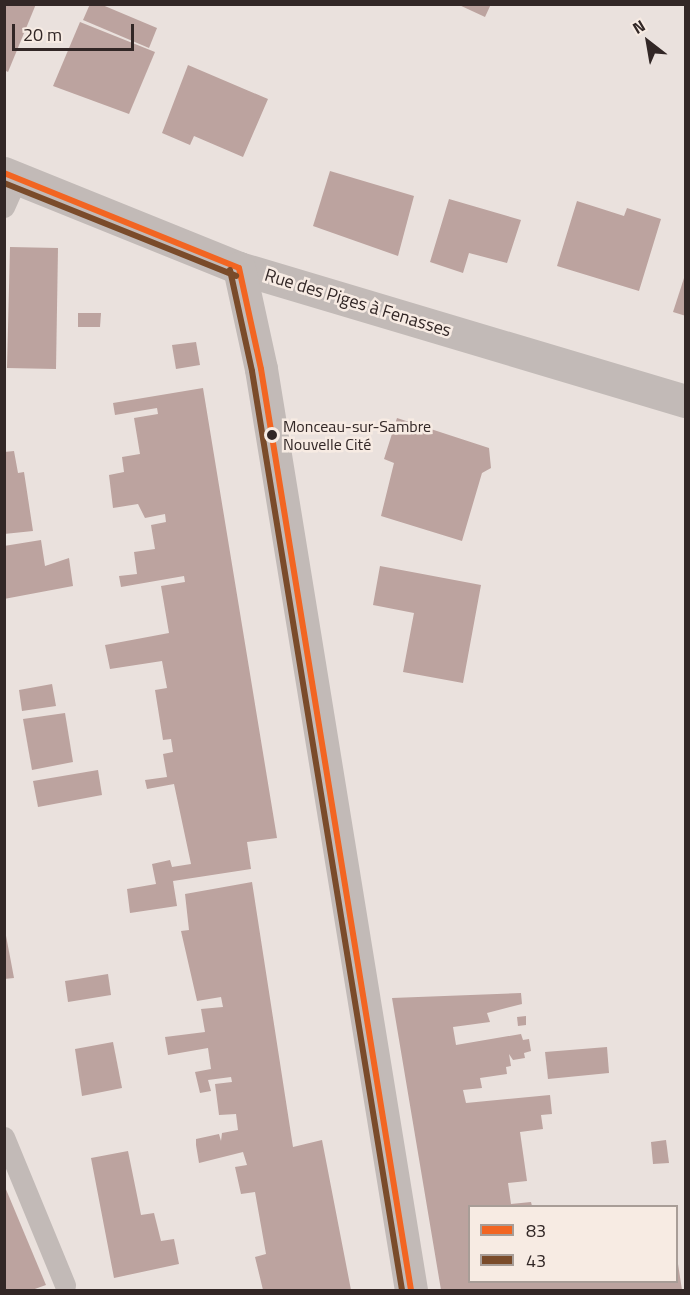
<!DOCTYPE html>
<meta charset="utf-8">
<style>
body{margin:0}
#map{position:relative;width:690px;height:1295px;overflow:hidden;background:#eae1dd;font-family:"Titillium Web",sans-serif}
div>[style]{position:absolute}
[style*='--x']{left:calc(var(--x)*1px);top:calc(var(--y)*1px);width:calc(var(--w)*1px);rotate:calc(var(--a)*1deg)}
.building>*{inset:0;background:#bca39f}
.service>*{height:21px;margin:-10.5px;padding:0 10.5px;transform-origin:10.5px;border-radius:10.5px;background:#c2bab7}
.minor>*{height:33px;margin:-16.5px;padding:0 16.5px;transform-origin:16.5px;border-radius:16.5px;background:#c2bab7}
.bus-1>*{height:6px;margin:-3px;padding:0 3px;transform-origin:3px;border-radius:3px;background:#f26522}
.bus-2>*{height:6px;margin:-3px;padding:0 3px;transform-origin:3px;border-radius:3px;background:#7a4b2a}
.dots>*{width:16px;height:16px;translate:-50% -50%;box-sizing:border-box;border:3px solid #f7ebe3;border-radius:50%}
span{translate:-50% -50%;white-space:nowrap;text-align:center;line-height:1.15;-webkit-text-stroke:5px #f7ebe3;paint-order:stroke}
.bus-label{font-size:16px;color:#322726}
.left{translate:0 -50%;text-align:left}
.street-label{font-size:18px;color:#322726}
.frame{position:absolute;inset:0;border:6px solid #322726;pointer-events:none}
.legend{position:absolute;left:468px;top:1205px;width:210px;height:78px;box-sizing:border-box;background:#f7ebe3;border:2px solid #a89d97;margin:0;padding:8px 10px;list-style:none;font-size:18px;color:#322726}
.legend li{display:flex;align-items:center;gap:12px;height:30px}
.legend b{width:30px;border:2px solid #a89d97}
.north{position:absolute;left:618px;top:12px;width:60px;height:60px;-webkit-text-stroke:4px #f7ebe3;paint-order:stroke;rotate:329deg;font-size:16px;font-weight:700;line-height:24px;text-align:center;color:#322726}
.north::after{content:'';display:block;margin:auto;width:21px;height:27px;background:#322726;clip-path:polygon(50% 0,100% 100%,50% 72%,0 100%)}
.scale{position:absolute;left:12px;top:24px;width:122px;height:27px;box-sizing:border-box;border:3px solid #322726;border-top:0;padding-left:8px;font-size:18px;line-height:21px;white-space:nowrap;color:#322726;-webkit-text-stroke:4px #f7ebe3;paint-order:stroke}
</style>
<div id="map">
<div class="building">
<div style="clip-path:polygon(4px 4px,36px 4px,8px 72px,4px 70px)"></div>
<div style="clip-path:polygon(90px 4px,100px 4px,157px 28px,149px 48px,83px 20px)"></div>
<div style="clip-path:polygon(457px 4px,491px 4px,485px 17px)"></div>
<div style="clip-path:polygon(80px 22px,155px 52px,129px 114px,53px 86px)"></div>
<div style="clip-path:polygon(188px 65px,268px 99px,243px 157px,194px 136px,190px 145px,162px 133px)"></div>
<div style="clip-path:polygon(330px 171px,414px 196px,398px 256px,313px 226px)"></div>
<div style="clip-path:polygon(449px 199px,521px 220px,507px 263px,469px 253px,463px 273px,430px 262px)"></div>
<div style="clip-path:polygon(577px 201px,624px 216px,627px 208px,661px 219px,639px 291px,557px 266px)"></div>
<div style="clip-path:polygon(10px 247px,58px 248px,56px 369px,7px 368px)"></div>
<div style="clip-path:polygon(685px 275px,686px 275px,686px 316px,673px 312px)"></div>
<div style="clip-path:polygon(78px 313px,101px 313px,100px 327px,78px 327px)"></div>
<div style="clip-path:polygon(196px 342px,200px 365px,176px 369px,172px 345px)"></div>
<div style="clip-path:polygon(203px 388px,277px 838px,247px 842px,251px 869px,173px 881px,177px 906px,130px 913px,127px 889px,156px 884px,152px 864px,170px 860px,172px 867px,191px 864px,174px 784px,147px 789px,145px 780px,167px 777px,163px 754px,173px 752px,171px 739px,163px 740px,155px 690px,167px 688px,162px 661px,110px 669px,105px 645px,169px 633px,161px 586px,185px 582px,184px 576px,121px 587px,119px 576px,137px 574px,134px 552px,155px 549px,151px 525px,166px 522px,165px 514px,145px 518px,138px 504px,113px 508px,109px 475px,124px 472px,122px 457px,140px 454px,134px 418px,158px 414px,157px 408px,115px 415px,113px 403px)"></div>
<div style="clip-path:polygon(397px 418px,489px 448px,491px 468px,482px 473px,462px 541px,381px 516px,394px 463px,384px 459px)"></div>
<div style="clip-path:polygon(14px 451px,18px 473px,24px 472px,33px 531px,4px 534px,4px 452px)"></div>
<div style="clip-path:polygon(41px 540px,45px 566px,69px 558px,73px 586px,4px 599px,4px 546px)"></div>
<div style="clip-path:polygon(380px 566px,481px 585px,463px 683px,403px 672px,414px 613px,373px 605px)"></div>
<div style="clip-path:polygon(52px 684px,56px 706px,22px 711px,19px 690px)"></div>
<div style="clip-path:polygon(65px 713px,73px 762px,32px 770px,23px 719px)"></div>
<div style="clip-path:polygon(98px 770px,102px 795px,38px 807px,33px 781px)"></div>
<div style="clip-path:polygon(252px 882px,293px 1147px,322px 1140px,351px 1290px,263px 1290px,255px 1257px,266px 1254px,255px 1192px,241px 1194px,235px 1167px,247px 1165px,243px 1152px,199px 1163px,196px 1145px,196px 1139px,219px 1134px,221px 1141px,222px 1133px,238px 1130px,236px 1114px,219px 1115px,215px 1084px,232px 1082px,231px 1077px,208px 1080px,211px 1091px,200px 1093px,195px 1072px,211px 1069px,208px 1048px,168px 1055px,165px 1037px,205px 1032px,201px 1009px,223px 1007px,221px 997px,197px 1001px,181px 931px,189px 930px,185px 894px)"></div>
<div style="clip-path:polygon(4px 925px,14px 978px,4px 979px)"></div>
<div style="clip-path:polygon(108px 974px,111px 995px,68px 1002px,65px 981px)"></div>
<div style="clip-path:polygon(521px 993px,522px 1004px,487px 1013px,490px 1022px,453px 1027px,456px 1045px,521px 1034px,523px 1040px,529px 1039px,531px 1051px,524px 1053px,525px 1058px,513px 1060px,509px 1054px,511px 1066px,506px 1067px,507px 1074px,480px 1078px,482px 1088px,463px 1090px,466px 1103px,550px 1095px,552px 1114px,541px 1115px,543px 1129px,520px 1132px,527px 1181px,508px 1183px,511px 1204px,531px 1202px,532px 1206px,470px 1206px,470px 1282px,676px 1282px,678px 1264px,682px 1290px,441px 1290px,392px 998px)"></div>
<div style="clip-path:polygon(526px 1016px,526px 1025px,518px 1026px,517px 1017px)"></div>
<div style="clip-path:polygon(113px 1042px,122px 1088px,82px 1096px,75px 1049px)"></div>
<div style="clip-path:polygon(607px 1047px,609px 1073px,548px 1079px,545px 1052px)"></div>
<div style="clip-path:polygon(666px 1140px,669px 1163px,653px 1164px,651px 1142px)"></div>
<div style="clip-path:polygon(128px 1151px,141px 1215px,154px 1213px,161px 1241px,174px 1239px,179px 1264px,114px 1278px,91px 1158px)"></div>
<div style="clip-path:polygon(5px 1187px,46px 1285px,32px 1290px,4px 1289px)"></div>
</div>
<div class="service">
<div style="--x:4;--y:207;--w:32;--a:-66"></div>
<div style="--x:4;--y:1137;--w:160;--a:67.6"></div>
</div>
<div class="minor">
<div style="--x:4;--y:173;--w:253;--a:22"></div>
<div style="--x:239;--y:268;--w:466;--a:16.6"></div>
<div style="--x:239;--y:268;--w:103;--a:77.7"></div>
<div style="--x:261;--y:369;--w:933;--a:80.75"></div>
</div>
<div class="bus-1">
<div style="--x:4;--y:173;--w:253;--a:22"></div>
<div style="--x:239;--y:268;--w:103;--a:77.7"></div>
<div style="--x:261;--y:369;--w:933;--a:80.75"></div>
</div>
<div class="bus-2">
<div style="--x:4;--y:183;--w:250;--a:21.8"></div>
<div style="--x:230;--y:270;--w:103;--a:77.7"></div>
<div style="--x:252;--y:371;--w:931;--a:80.73"></div>
</div>
<div class="dots">
<div style="left:272px;top:435px;background:#322726"></div>
</div>
<div class="bus-label">
<span class="left" style="left:283px;top:435px">Monceau-sur-Sambre<br>Nouvelle Cité</span>
</div>
<div class="street-label">
<span style="left:358px;top:303px;rotate:17deg">Rue des Piges à Fenasses</span>
</div>
<div class="frame"></div>
<ul class="legend">
<li><b style="height:8px;background:#f26522"></b>83</li>
<li><b style="height:8px;background:#7a4b2a"></b>43</li>
</ul>
<div class="north">N</div>
<div class="scale">20 m</div>
</div>
